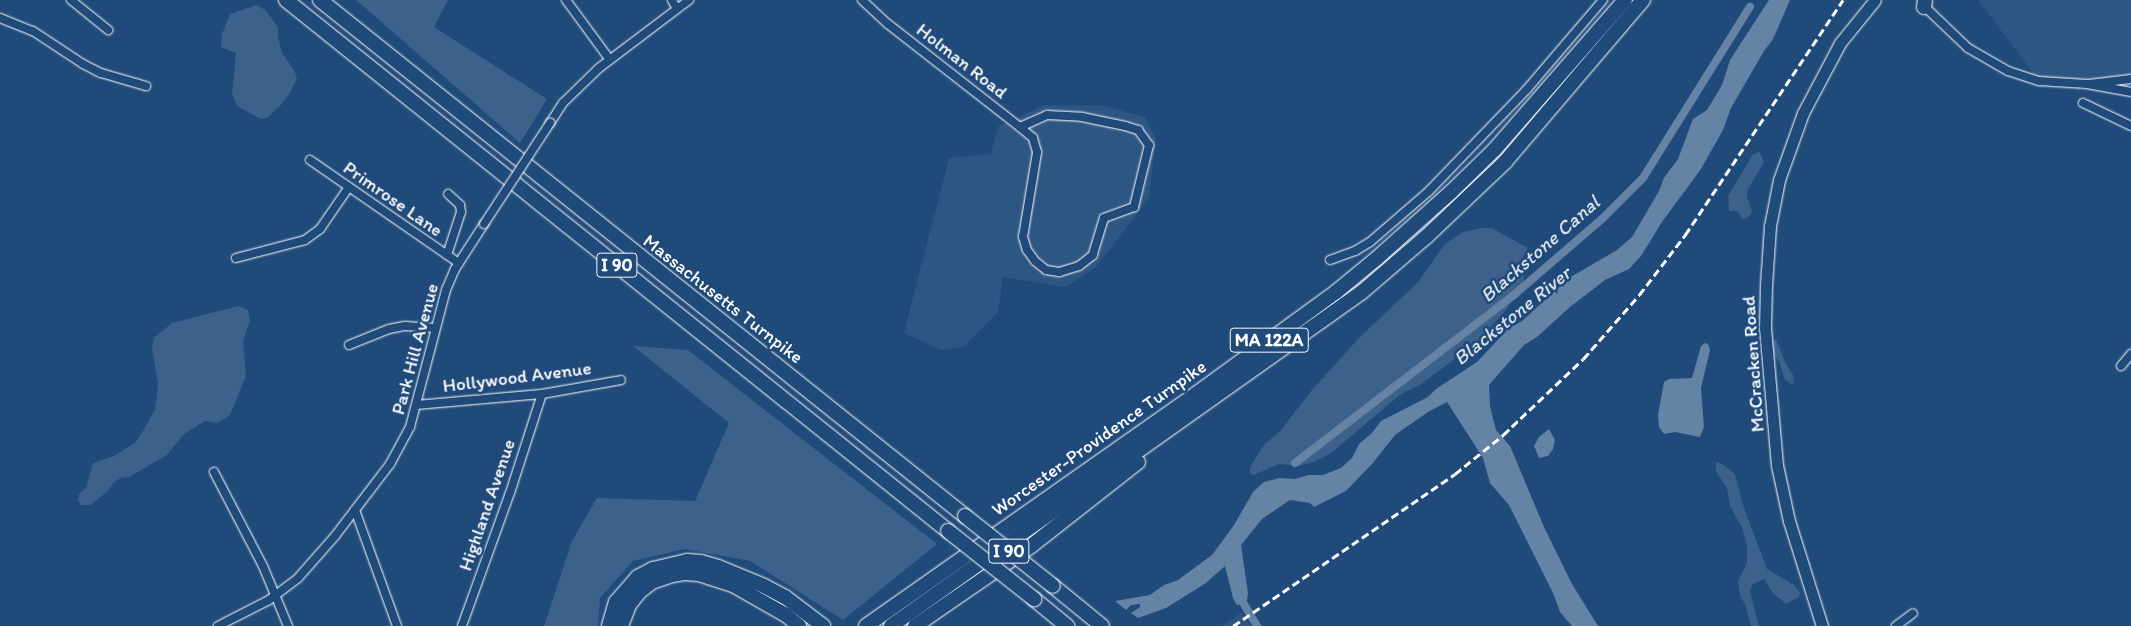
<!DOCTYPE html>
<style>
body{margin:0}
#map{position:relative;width:2131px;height:626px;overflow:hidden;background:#1f4a7a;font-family:Itim,sans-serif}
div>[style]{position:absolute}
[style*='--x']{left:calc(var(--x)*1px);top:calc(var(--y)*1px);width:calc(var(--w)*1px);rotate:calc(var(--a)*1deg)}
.built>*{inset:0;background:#2e5683}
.green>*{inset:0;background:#3c618b}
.water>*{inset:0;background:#6583a4}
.canal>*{height:8px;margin:-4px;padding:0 4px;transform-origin:4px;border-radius:4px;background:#6583a4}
.roads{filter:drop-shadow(0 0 1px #fff) drop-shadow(0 0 1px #fff)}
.street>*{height:8px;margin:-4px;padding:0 4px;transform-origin:4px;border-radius:4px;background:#1f4a7a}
.secondary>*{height:11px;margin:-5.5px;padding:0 5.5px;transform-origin:5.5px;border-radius:5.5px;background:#1f4a7a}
.highway>*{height:14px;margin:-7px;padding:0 7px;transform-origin:7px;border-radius:7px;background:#1f4a7a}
.rail>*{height:2.5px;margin-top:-1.25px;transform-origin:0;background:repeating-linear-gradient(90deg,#fff 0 8px,transparent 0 12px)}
.bridges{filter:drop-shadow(0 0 1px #fff) drop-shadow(0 0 1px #fff)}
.street-bridge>*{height:8px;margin:-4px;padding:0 4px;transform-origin:4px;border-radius:4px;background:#1f4a7a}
.highway-bridge>*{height:14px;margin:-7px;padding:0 7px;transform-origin:7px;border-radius:7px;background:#1f4a7a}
span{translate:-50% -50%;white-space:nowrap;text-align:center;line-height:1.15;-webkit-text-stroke:5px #1f4a7a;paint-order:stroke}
.shield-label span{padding:1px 4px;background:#1f4a7a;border:1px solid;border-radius:4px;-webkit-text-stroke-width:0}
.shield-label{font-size:18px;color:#fff;font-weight:700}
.street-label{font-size:19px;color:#fff}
.water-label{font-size:20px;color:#d8e0e8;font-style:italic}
</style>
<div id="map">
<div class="built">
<div style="clip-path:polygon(1978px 0,2131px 0,2131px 79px,2039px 81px)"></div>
<div style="clip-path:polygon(1043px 105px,1105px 106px,1145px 117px,1156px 138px,1149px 198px,1096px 267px,1066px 287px,1003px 277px,998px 312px,963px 347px,942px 350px,904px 333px,949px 158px,991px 154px,998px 127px)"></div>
<div style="clip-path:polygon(1241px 613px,1251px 626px,1222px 626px)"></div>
</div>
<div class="green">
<div style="clip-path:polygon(356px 0,448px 0,434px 27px,547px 99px,520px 143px)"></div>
<div style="clip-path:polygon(257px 5px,265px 10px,278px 27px,278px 37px,282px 53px,294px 70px,297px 78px,289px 95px,279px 107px,267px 118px,261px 119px,237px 106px,232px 94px,236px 53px,221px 47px,222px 34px,230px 14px)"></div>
<div style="clip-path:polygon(1760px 152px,1764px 162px,1748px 189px,1747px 196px,1752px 211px,1750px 216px,1743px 219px,1737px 211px,1729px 211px,1728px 196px,1753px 154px)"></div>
<div style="clip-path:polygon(1481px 228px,1492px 228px,1528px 248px,1523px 257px,1524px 282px,1507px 309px,1476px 343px,1420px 385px,1401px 394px,1331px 453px,1316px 461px,1299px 466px,1279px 464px,1254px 475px,1250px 474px,1250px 467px,1263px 446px,1280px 431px,1312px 390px,1359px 338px,1417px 283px,1445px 244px,1463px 232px)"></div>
<div style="clip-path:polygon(238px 306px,248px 310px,250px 321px,243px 341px,246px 376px,230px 415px,217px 423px,205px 421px,189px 431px,182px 436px,167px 455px,129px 477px,121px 478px,114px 482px,107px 492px,90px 505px,81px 505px,78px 500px,79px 494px,86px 488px,93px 463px,114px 456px,136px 442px,155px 410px,158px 384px,152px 347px,154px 338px,172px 323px)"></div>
<div style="clip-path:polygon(1776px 339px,1786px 364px,1793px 375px,1794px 383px,1791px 384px,1785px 380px,1780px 364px,1772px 351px,1772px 341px)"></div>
<div style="clip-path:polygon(633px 346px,688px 350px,937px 544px,843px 620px,750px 561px,685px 549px,633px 561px,600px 598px,598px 626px,544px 626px,572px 541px,597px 498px,695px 501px,729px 423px)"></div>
<div style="clip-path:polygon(1716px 462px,1722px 464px,1735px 474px,1743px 505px,1767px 569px,1794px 585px,1800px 592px,1799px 597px,1786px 604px,1773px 593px,1764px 579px,1753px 584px,1750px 591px,1759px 626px,1751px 626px,1745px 604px,1740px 596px,1738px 581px,1747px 563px,1747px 546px,1742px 527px,1730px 506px,1727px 488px,1716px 471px)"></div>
</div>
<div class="water">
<div style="clip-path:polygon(1769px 0,1790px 0,1773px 39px,1764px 51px,1731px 108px,1723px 130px,1701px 169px,1662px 222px,1641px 256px,1629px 269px,1605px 280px,1570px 307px,1537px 337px,1524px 345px,1489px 385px,1490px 407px,1496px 430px,1510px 446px,1544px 527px,1572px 584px,1598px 626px,1572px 626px,1560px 612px,1553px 593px,1509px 505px,1490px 483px,1483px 458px,1447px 402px,1428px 412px,1395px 435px,1372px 464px,1346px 491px,1314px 507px,1310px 503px,1290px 500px,1262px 519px,1241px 545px,1248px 593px,1247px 601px,1243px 604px,1237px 605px,1233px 598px,1225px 566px,1206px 583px,1166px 608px,1138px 618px,1131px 613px,1140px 607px,1140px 604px,1131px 605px,1126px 610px,1115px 601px,1150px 595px,1164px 585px,1178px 580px,1212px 555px,1234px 525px,1253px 492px,1264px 482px,1279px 478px,1295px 479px,1308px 475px,1323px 475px,1341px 468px,1352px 458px,1359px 444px,1372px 433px,1381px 421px,1428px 397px,1436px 389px,1477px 362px,1508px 329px,1522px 321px,1569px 278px,1617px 250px,1632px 237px,1659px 191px,1664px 178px,1678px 159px,1693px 119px,1707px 110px,1722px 85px,1730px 60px)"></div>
<div style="clip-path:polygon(1705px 343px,1708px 344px,1710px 350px,1701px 388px,1704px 427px,1700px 437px,1675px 432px,1664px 434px,1659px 427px,1658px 415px,1664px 382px,1669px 379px,1692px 378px,1701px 346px)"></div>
<div style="clip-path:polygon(1549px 429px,1555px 440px,1553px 449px,1548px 456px,1539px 458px,1534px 446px,1539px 437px)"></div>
</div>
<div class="canal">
<div style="--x:1295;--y:463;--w:277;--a:-37.5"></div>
<div style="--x:1515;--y:294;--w:116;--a:-40.8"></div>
<div style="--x:1603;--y:218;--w:57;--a:-45"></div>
<div style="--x:1643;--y:178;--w:202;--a:-58"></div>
<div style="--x:1239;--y:596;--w:35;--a:59"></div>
</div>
<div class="roads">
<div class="street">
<div style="--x:71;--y:0;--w:48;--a:39"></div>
<div style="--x:566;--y:0;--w:74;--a:53.7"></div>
<div style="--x:672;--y:0;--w:10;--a:61"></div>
<div style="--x:862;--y:0;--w:35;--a:43"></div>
<div style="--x:888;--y:24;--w:167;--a:38"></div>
<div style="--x:1923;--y:5;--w:62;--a:43.7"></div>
<div style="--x:1968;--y:48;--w:46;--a:29.9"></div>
<div style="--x:2008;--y:71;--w:33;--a:18"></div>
<div style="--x:2039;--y:81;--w:48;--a:3.6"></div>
<div style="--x:2087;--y:84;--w:45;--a:10.3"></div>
<div style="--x:0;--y:18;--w:35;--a:22"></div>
<div style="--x:33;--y:31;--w:60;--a:33.4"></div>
<div style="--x:83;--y:64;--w:20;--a:27"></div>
<div style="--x:101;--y:73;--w:47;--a:16.1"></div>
<div style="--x:2089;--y:84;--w:42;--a:-6.8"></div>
<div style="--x:2083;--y:103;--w:53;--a:25.6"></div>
<div style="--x:1047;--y:115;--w:35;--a:3"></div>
<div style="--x:1082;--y:117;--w:44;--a:11.8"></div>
<div style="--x:1125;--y:126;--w:14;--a:17"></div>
<div style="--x:1138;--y:130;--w:19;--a:54"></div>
<div style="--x:1149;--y:145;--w:64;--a:103.6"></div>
<div style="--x:1134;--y:207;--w:32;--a:160"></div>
<div style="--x:1104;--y:218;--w:39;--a:107"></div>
<div style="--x:1093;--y:255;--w:18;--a:142"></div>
<div style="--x:1079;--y:266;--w:21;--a:163"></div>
<div style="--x:1059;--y:272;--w:13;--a:-171"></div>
<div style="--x:1046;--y:270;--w:14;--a:-141"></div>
<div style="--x:1035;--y:261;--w:14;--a:-126"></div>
<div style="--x:1027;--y:250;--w:14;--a:-107"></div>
<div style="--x:1023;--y:237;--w:86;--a:-80.6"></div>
<div style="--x:1037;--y:152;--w:15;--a:-106"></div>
<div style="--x:1033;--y:138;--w:17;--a:-140"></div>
<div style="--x:1020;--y:127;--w:30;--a:-24"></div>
<div style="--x:550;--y:123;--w:24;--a:-57"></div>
<div style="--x:563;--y:103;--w:50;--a:-44.2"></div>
<div style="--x:599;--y:68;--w:113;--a:-37.1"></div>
<div style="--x:310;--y:160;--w:181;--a:34.7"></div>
<div style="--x:447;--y:255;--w:45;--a:-72"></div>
<div style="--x:461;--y:212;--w:7;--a:-98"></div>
<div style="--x:460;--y:205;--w:16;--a:-137"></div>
<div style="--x:236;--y:258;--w:71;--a:-14.6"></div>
<div style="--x:305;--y:240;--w:19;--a:-36"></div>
<div style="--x:320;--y:229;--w:51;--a:-55.4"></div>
<div style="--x:1330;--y:260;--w:27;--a:-20"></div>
<div style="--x:1355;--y:251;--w:17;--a:-31"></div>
<div style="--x:1370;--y:242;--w:78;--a:-40.8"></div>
<div style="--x:1429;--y:191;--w:141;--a:-46.1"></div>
<div style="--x:1527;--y:89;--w:117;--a:-49.5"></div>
<div style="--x:349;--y:345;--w:43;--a:-21.8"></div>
<div style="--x:389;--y:329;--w:16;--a:-11"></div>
<div style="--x:405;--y:326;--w:30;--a:4"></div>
<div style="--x:2121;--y:366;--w:16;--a:-50"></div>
<div style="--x:416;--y:405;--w:126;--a:-5"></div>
<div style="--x:542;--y:394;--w:80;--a:-10"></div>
<div style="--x:214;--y:472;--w:106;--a:62.5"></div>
<div style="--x:263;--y:566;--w:65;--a:67.4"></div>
<div style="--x:355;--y:510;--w:123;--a:70.1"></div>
<div style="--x:218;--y:626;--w:57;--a:-27"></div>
<div style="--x:269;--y:600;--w:36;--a:-37"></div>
<div style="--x:298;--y:578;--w:56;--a:-48.6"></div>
<div style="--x:335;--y:536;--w:91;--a:-52.6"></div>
<div style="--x:390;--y:464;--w:42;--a:-61.6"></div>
<div style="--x:410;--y:427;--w:142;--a:-75.3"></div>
<div style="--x:446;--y:290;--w:23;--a:-67"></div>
<div style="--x:455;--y:269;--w:54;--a:-57.2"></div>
<div style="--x:462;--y:626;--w:141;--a:-70.2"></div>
<div style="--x:510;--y:493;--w:104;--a:-72.1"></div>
<div style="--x:1896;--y:626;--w:21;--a:-37"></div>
</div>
<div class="secondary">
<div style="--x:1822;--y:626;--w:110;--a:-107.4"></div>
<div style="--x:1789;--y:521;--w:57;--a:-102.1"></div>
<div style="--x:1777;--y:465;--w:138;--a:-95"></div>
<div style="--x:1765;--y:328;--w:43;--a:-88.7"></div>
<div style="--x:1766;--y:285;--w:59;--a:-86.1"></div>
<div style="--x:1770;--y:226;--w:47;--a:-78.9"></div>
<div style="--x:1779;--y:180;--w:71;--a:-70.3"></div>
<div style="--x:1803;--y:113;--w:79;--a:-62.1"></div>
<div style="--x:1840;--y:43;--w:55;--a:-50.9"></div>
</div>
<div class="highway">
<div style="--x:286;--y:0;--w:849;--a:38.73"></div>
<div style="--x:320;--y:0;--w:826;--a:38.66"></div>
<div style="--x:1924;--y:7;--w:7;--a:-82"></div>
<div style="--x:1053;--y:586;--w:63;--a:39.2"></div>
<div style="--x:1034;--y:599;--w:43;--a:39.3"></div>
<div style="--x:609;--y:626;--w:25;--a:-74"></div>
<div style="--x:616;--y:602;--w:33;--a:-49"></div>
<div style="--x:638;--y:577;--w:17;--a:-28"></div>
<div style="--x:653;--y:569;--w:35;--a:-13"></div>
<div style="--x:687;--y:561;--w:14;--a:4"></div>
<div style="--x:701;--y:562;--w:18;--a:16"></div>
<div style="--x:718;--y:567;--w:50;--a:22.4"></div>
<div style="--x:764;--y:586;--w:24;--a:28"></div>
<div style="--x:785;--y:597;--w:48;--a:37.3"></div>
<div style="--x:621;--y:626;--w:22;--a:-69"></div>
<div style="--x:629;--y:605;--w:16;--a:-52"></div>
<div style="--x:639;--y:592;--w:16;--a:-38"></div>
<div style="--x:652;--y:582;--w:21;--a:-19"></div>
<div style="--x:672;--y:575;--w:12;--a:-9"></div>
<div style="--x:684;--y:573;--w:15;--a:4"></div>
<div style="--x:699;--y:574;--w:36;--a:18"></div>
<div style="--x:733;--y:585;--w:61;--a:29.5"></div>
<div style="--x:786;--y:615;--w:17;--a:40"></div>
<div style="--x:866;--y:626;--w:403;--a:-35.1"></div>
<div style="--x:1196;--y:394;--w:173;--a:-36.1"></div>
<div style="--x:1336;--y:292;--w:52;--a:-39.5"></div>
<div style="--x:1376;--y:259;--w:101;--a:-41.8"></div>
<div style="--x:1451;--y:192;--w:62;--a:-44.3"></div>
<div style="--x:1495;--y:149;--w:198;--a:-48.9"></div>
<div style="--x:891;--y:626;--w:577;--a:-35.34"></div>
<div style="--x:1362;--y:292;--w:86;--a:-40.7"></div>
<div style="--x:1427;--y:236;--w:108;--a:-43.5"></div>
<div style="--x:1505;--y:162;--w:213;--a:-49.6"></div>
<div style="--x:915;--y:626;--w:141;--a:-34.6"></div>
<div style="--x:1031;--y:546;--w:136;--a:-38.1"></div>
</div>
</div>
<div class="rail">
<div style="--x:1233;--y:626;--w:269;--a:-34.4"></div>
<div style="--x:1455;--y:474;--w:62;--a:-39.1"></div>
<div style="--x:1503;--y:435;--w:110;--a:-43.5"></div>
<div style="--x:1583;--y:359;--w:85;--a:-48.8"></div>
<div style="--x:1639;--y:295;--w:76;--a:-52.5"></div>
<div style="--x:1685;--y:235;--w:283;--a:-56.1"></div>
</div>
<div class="bridges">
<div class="street-bridge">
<div style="--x:484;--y:224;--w:121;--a:-56.8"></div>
</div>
<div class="highway-bridge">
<div style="--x:965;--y:516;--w:112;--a:38.5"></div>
<div style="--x:948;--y:531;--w:110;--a:38.3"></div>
</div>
</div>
<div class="shield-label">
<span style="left:617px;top:265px">I 90</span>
<span style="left:1269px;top:340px">MA 122A</span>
<span style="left:1009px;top:551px">I 90</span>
</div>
<div class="street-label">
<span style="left:962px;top:61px;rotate:38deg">Holman Road</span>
<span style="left:393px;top:199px;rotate:35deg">Primrose Lane</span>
<span style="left:723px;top:299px;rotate:38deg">Massachusetts Turnpike</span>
<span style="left:415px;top:349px;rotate:-75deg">Park Hill Avenue</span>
<span style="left:1753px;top:364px;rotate:-94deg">McCracken Road</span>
<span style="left:517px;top:377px;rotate:-7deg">Hollywood Avenue</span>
<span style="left:1099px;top:438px;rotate:-35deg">Worcester-Providence Turnpike</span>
<span style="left:487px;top:505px;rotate:-71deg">Highland Avenue</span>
</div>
<div class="water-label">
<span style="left:1540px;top:249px;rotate:-41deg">Blackstone Canal</span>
<span style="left:1512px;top:316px;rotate:-39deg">Blackstone River</span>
</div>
</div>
